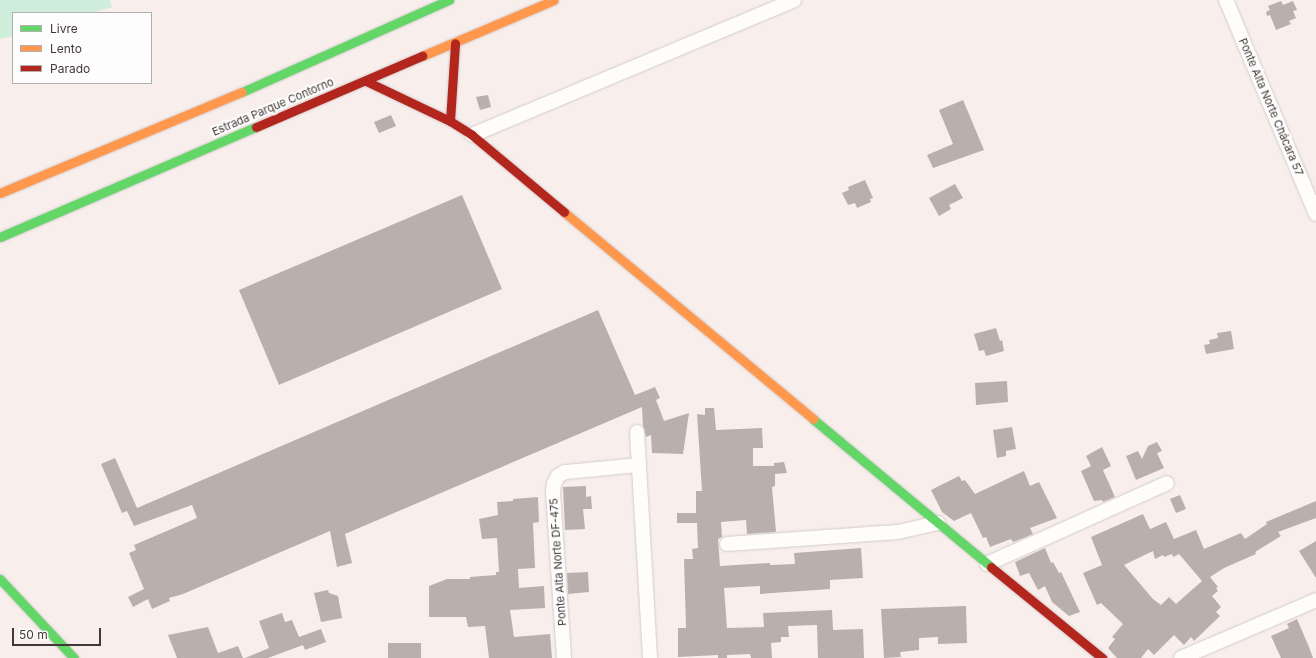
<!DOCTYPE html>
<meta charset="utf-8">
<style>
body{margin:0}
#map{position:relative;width:1316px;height:658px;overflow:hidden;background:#f8efed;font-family:Inter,sans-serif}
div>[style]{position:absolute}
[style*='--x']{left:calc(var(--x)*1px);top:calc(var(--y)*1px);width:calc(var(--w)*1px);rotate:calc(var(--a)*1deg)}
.green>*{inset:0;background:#ceedda}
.building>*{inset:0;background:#b9b0ae}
.roads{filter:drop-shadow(0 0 1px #d4cbca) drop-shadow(0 0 1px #d4cbca)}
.street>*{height:14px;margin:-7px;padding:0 7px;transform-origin:7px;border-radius:7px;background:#fefdfc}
.fast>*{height:9px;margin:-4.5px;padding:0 4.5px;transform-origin:4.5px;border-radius:4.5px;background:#63d668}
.slow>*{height:9px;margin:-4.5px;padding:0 4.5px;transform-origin:4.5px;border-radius:4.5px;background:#ff974d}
.jam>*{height:9px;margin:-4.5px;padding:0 4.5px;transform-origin:4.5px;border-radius:4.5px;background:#b3261e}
span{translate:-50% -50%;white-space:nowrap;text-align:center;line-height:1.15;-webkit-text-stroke:4px #fdfdfd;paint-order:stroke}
.street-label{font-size:11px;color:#423836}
.legend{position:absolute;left:12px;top:12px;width:140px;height:72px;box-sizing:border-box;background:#fdfdfd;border:1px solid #b2aead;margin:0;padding:5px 7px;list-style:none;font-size:12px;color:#423836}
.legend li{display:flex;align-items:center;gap:8px;height:20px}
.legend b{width:20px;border:1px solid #b2aead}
.scale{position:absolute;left:12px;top:628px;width:89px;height:18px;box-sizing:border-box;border:2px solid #423836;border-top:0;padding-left:5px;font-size:12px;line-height:14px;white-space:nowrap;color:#423836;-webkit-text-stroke:3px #fdfdfd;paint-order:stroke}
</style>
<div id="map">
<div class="green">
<div style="clip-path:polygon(0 0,110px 0,112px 7px,91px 13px,13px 13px,13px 36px,0 39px)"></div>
</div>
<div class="building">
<div style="clip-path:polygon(1281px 1px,1283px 5px,1293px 1px,1297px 10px,1293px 11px,1296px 18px,1289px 21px,1291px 24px,1276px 30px,1270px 15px,1267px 16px,1266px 12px,1270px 10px,1268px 6px)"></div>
<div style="clip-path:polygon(488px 95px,491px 107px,480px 110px,476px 97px)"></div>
<div style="clip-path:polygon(963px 100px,984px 150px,933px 168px,927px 155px,953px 144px,939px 110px)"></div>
<div style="clip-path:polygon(391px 115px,396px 126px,379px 133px,374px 122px)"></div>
<div style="clip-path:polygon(865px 180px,873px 198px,870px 199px,871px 202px,857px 208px,855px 203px,848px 205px,842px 193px,849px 190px,848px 187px)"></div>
<div style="clip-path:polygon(955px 184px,963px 198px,949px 205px,951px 209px,939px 216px,929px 198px)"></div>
<div style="clip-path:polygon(462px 195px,502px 289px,279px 385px,239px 290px)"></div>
<div style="clip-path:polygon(598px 310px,635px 395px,655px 387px,660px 398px,656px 400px,664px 421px,689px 413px,683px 454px,652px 453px,651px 435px,646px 437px,643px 427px,642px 407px,345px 534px,352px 563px,337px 567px,330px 531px,183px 594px,169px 598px,170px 601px,152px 609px,148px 599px,133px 607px,128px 597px,144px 589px,129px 553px,136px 550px,134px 545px,197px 518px,192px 505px,134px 526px,127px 511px,122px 513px,101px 464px,115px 458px,137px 508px)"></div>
<div style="clip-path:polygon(996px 328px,1000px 341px,1002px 340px,1004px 351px,986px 356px,984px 350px,979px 351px,974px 334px)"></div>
<div style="clip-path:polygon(1231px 331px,1234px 349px,1206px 354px,1204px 345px,1210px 344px,1209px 340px,1218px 338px,1217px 333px)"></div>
<div style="clip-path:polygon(1007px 381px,1008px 402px,976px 405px,975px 383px)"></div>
<div style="clip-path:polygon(705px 408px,714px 408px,716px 430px,762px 428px,763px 448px,753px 448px,753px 466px,774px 466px,774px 463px,784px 462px,787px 473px,775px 474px,775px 486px,772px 487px,776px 532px,747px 534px,746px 520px,721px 522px,722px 537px,718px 539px,720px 566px,770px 563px,770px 565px,795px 564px,794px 553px,861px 548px,863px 578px,830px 580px,830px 589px,760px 594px,760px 586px,724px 588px,727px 628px,764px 627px,763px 613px,832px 610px,833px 630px,863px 629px,864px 658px,818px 658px,817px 625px,788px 626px,789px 637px,781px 637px,781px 642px,771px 643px,772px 658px,751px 658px,750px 654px,727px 655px,727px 658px,718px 658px,718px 655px,678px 657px,678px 628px,686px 628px,684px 559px,693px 559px,692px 549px,698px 548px,697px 523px,677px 523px,677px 513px,696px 513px,696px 491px,702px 491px,697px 414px,705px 415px)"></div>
<div style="clip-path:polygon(1012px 427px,1016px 449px,1006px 451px,1006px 456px,997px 458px,993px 430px)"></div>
<div style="clip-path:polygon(1157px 442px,1162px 451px,1157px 453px,1164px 468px,1136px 480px,1126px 456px,1138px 451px,1142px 459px,1148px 446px)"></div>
<div style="clip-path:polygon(1102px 447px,1111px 466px,1103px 470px,1115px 497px,1103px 502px,1102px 500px,1094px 501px,1081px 471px,1091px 466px,1086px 456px)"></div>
<div style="clip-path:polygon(1024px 471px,1030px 486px,1039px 482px,1057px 518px,1030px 528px,1033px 534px,1024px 538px,1013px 542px,1011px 539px,990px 547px,986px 537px,983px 538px,971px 513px,954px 521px,942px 512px,931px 490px,959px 476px,962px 481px,965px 480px,975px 494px)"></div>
<div style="clip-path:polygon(586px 486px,586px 497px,591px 496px,592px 509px,583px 509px,585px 529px,565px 530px,563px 487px)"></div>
<div style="clip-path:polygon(1180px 495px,1186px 509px,1176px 513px,1170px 499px)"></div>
<div style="clip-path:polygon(538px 497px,539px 522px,533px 523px,535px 568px,518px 569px,519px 588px,544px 586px,545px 608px,510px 610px,514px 637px,550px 634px,552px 658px,489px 658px,485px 626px,468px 627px,466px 617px,429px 617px,429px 586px,447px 579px,470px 579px,470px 577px,496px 575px,496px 572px,499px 572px,497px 538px,482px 539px,479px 519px,498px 515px,497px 502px,513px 501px,513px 499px)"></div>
<div style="clip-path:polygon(evenodd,1316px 501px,1316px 518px,1278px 532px,1281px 536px,1255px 552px,1256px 554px,1224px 568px,1210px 577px,1218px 587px,1216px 588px,1218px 591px,1212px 596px,1221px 607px,1216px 612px,1220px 616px,1194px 641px,1191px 637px,1184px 645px,1174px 635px,1154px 655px,1148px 649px,1141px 658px,1117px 658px,1108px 648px,1115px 639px,1112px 637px,1123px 624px,1101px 603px,1097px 605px,1083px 573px,1102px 565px,1091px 537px,1143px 514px,1150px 529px,1166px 522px,1174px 539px,1196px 530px,1204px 549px,1241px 533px,1245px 539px,1267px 524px,1266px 522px,1316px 501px,1153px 551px,1155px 559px,1163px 555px,1164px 557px,1172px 554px,1173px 557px,1179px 554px,1202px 581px,1176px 604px,1169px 597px,1161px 605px,1153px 599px,1124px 565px,1153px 551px)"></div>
<div style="clip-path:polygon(1316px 541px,1316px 578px,1299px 551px)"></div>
<div style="clip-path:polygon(1045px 548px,1051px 563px,1053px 562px,1059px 573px,1061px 572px,1080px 612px,1069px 616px,1052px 602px,1045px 586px,1038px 590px,1029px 573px,1020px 576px,1015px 562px)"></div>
<div style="clip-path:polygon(588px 572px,589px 592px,568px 594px,567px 573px)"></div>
<div style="clip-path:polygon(328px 590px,329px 593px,338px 596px,342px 618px,321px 622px,314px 593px)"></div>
<div style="clip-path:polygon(966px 606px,967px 643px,938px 644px,938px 637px,919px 638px,919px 650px,900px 652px,901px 657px,884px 658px,881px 609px)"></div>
<div style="clip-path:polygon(282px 613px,285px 622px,292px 620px,299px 637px,321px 629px,326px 642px,305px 650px,303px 645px,268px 658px,245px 658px,269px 648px,259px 621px)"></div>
<div style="clip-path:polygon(1297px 619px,1309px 647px,1313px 658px,1281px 658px,1271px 636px,1289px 628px,1287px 624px)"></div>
<div style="clip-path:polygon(208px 627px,218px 653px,238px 646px,243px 658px,177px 658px,168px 635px)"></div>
<div style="clip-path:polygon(388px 643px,421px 643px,421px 658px,388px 658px)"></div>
</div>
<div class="roads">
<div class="street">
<div style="--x:1226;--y:0;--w:232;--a:67.2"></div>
<div style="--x:472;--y:135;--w:349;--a:-22.7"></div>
<div style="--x:637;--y:432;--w:226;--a:86.7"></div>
<div style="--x:727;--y:544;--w:171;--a:-4"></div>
<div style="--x:898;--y:532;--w:41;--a:-12.7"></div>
<div style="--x:987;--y:564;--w:197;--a:-24.2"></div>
<div style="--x:564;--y:658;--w:166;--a:-93.8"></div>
<div style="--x:553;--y:492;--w:8;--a:-83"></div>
<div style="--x:554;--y:484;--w:9;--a:-63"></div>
<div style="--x:558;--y:476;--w:8;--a:-30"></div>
<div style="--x:565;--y:472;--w:74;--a:-5.4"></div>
<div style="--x:1181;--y:658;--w:147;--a:-23.2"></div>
</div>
<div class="fast">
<div style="--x:242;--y:92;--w:227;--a:-24"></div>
<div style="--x:0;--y:237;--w:279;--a:-23.3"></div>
<div style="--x:813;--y:419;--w:231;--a:39.7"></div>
<div style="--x:0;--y:579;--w:108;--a:46.9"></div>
</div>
<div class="slow">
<div style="--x:422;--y:56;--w:143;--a:-23"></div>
<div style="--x:0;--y:193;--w:262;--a:-22.7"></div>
<div style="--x:564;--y:212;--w:324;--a:39.7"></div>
</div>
<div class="jam">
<div style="--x:366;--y:81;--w:93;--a:25.5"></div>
<div style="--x:450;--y:121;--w:26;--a:32"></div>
<div style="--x:472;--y:135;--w:120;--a:39.9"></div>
<div style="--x:450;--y:121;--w:78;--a:-86.3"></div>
<div style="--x:256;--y:127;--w:181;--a:-23.2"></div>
<div style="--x:991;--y:567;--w:144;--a:39.3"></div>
</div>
</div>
<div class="street-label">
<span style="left:273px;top:107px;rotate:-23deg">Estrada Parque Contorno</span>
<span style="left:1271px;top:107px;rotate:67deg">Ponte Alta Norte Chácara 57</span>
<span style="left:558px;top:562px;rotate:-94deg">Ponte Alta Norte DF-475</span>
</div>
<ul class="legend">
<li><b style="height:5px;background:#63d668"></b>Livre</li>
<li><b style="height:5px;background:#ff974d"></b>Lento</li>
<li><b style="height:5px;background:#b3261e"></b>Parado</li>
</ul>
<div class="scale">50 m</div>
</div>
